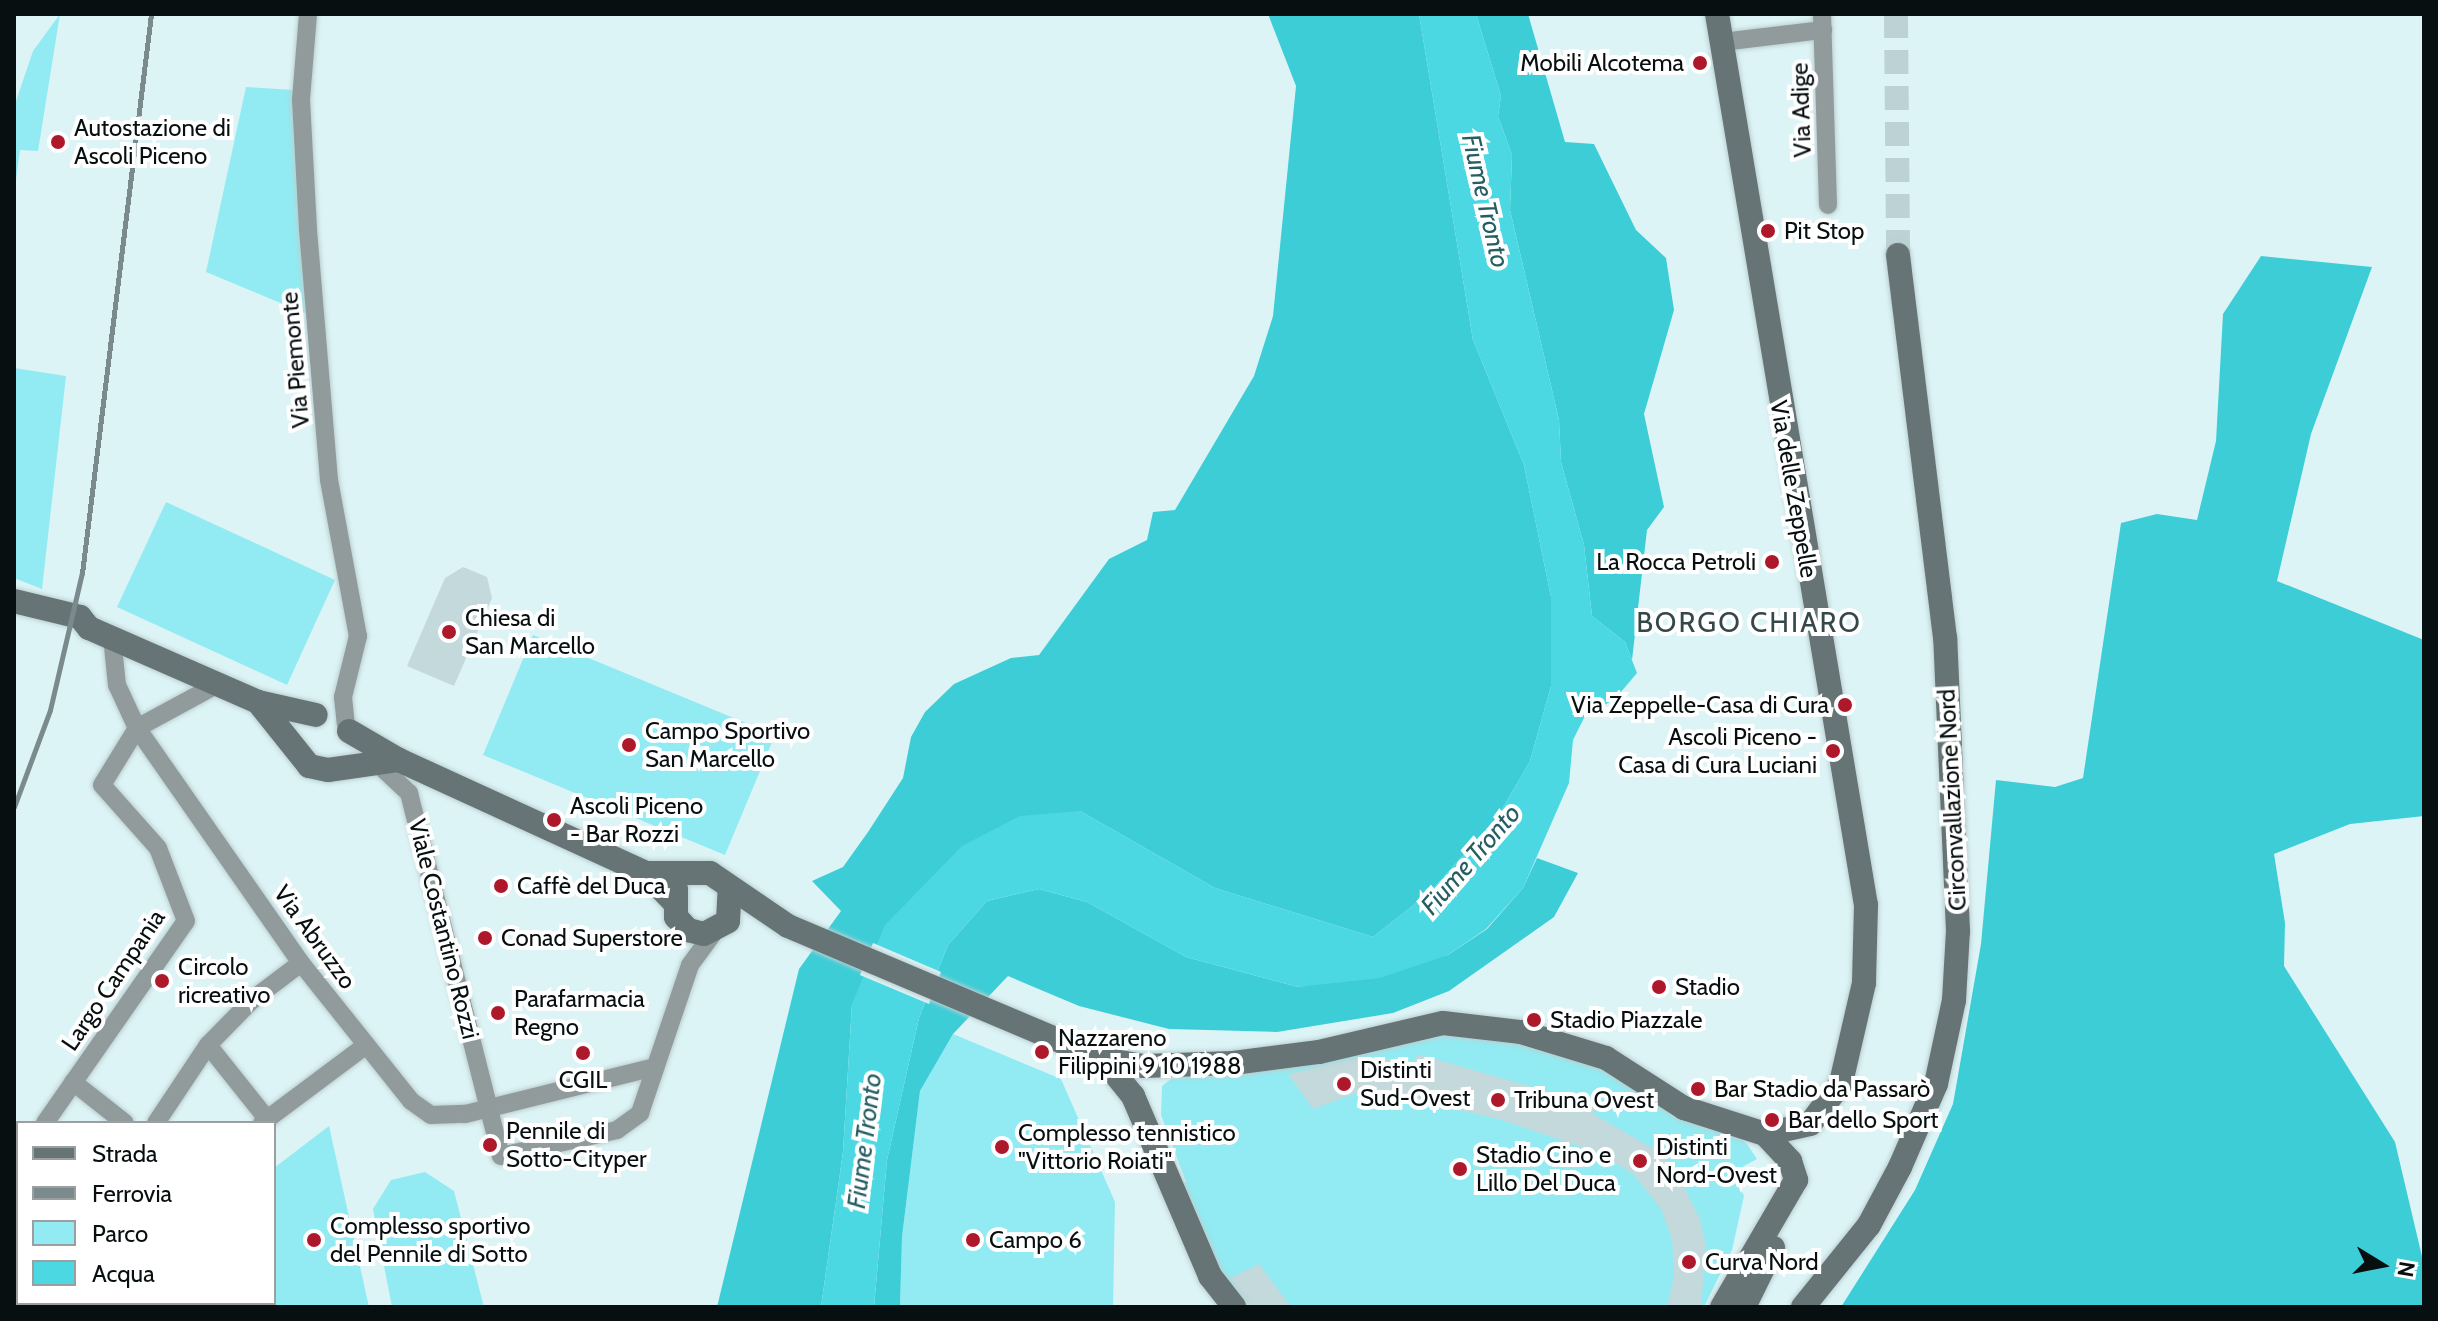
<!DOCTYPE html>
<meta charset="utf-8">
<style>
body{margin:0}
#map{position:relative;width:2438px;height:1321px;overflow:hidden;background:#ddf4f6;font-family:Cabin,sans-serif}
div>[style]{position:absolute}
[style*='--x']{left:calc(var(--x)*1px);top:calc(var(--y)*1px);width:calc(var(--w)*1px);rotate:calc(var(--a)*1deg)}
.green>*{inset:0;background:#92ebf2}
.forest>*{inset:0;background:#3dcdd7}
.water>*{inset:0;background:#4bd8e2}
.pier>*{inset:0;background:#ddf4f6}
.building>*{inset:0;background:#c3d9db}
.secondary-tunnel>*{height:24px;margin-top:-12px;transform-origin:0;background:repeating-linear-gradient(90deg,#bdd2d4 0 24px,transparent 0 36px)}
.roads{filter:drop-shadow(0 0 2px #bbcfd1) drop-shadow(0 0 2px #bbcfd1)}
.street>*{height:18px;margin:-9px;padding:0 9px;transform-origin:9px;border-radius:9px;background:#929b9c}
.secondary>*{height:24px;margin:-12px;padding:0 12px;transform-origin:12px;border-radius:12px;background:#667475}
.rail>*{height:5px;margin:-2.5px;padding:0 2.5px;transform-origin:2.5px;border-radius:2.5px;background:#7b8b8d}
.dots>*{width:22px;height:22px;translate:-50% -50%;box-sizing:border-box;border:4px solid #fff;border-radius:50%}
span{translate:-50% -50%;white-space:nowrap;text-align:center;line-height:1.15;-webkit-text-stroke:8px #fff;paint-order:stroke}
.poi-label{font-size:24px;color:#080f10}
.right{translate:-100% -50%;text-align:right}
.left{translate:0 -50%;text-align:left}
.street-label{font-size:24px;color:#080f10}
.water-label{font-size:26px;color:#255e63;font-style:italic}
.quarter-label{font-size:28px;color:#344849;letter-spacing:2px}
.frame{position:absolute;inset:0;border:16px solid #080f10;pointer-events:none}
.legend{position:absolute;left:16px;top:1121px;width:260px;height:184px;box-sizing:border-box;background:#fff;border:2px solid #9c9f9f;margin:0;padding:10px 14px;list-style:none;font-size:24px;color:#080f10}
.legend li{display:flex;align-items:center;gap:16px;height:40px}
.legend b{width:40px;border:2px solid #9c9f9f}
.north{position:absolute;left:2342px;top:1225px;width:80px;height:80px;-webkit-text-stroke:6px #fff;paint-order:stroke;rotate:100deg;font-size:22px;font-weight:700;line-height:32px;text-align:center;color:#080f10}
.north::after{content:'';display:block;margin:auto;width:28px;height:36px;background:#080f10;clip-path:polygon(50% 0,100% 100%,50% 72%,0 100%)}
</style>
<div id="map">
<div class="green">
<div style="clip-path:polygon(60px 14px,38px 151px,20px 150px,14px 195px,14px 107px,33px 51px)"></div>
<div style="clip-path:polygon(246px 87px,295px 90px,307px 314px,206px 272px)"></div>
<div style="clip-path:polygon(14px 368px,66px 376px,42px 589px,14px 578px)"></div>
<div style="clip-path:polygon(166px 502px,335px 580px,287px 685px,117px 607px)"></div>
<div style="clip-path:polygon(533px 635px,775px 735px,725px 855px,483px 755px)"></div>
<div style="clip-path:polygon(1472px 1028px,1593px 1060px,1735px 1132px,1747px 1144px,1757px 1159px,1733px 1172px,1744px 1196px,1732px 1250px,1704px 1307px,1226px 1307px,1169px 1191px,1186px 1182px,1161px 1115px,1162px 1086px,1171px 1079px)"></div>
<div style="clip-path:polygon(953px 1034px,1061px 1079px,1115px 1202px,1113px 1307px,900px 1307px,902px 1237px,920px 1091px)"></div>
<div style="clip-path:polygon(329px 1126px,369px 1307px,243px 1307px,274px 1303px,274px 1168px)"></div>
<div style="clip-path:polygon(425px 1172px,454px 1191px,484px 1307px,392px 1307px,373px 1209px,391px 1180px)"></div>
</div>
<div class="forest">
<div style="clip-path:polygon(1268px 14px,1419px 14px,1473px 340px,1524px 465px,1551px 597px,1551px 686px,1530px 761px,1497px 818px,1429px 893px,1373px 937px,1215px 888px,1080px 811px,852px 1004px,843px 1152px,821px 1307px,717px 1307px,799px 969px,841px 911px,812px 881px,843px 867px,868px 832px,903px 778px,911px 737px,925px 712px,954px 684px,1011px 658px,1039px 655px,1109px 559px,1147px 540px,1153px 512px,1175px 510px,1254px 376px,1273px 316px,1296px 86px)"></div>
<div style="clip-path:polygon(1476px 14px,1528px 14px,1565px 142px,1594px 144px,1636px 230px,1666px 258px,1674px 310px,1644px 414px,1664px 507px,1647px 530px,1632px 660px,1625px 642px,1592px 616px,1584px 545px,1561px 462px,1559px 420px,1510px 210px,1512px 155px,1498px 116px,1501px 96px)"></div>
<div style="clip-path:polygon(2261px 256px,2372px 267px,2311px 434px,2277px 581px,2424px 640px,2424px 816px,2350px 824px,2274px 854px,2285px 923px,2284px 966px,2395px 1142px,2424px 1265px,2424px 1307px,1841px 1307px,1915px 1190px,1953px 1104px,1981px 944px,1996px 780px,2055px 787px,2083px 778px,2121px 523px,2157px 514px,2197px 520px,2216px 441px,2223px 314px)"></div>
<div style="clip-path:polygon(1537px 858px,1578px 873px,1554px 917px,1449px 991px,1393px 1013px,1277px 1032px,1169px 1029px,1079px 1006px,1008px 976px,953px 1034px,920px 1091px,902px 1237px,900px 1307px,874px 1307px,887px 1160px,919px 1018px,948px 945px,987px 901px,1039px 889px,1087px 902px,1186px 957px,1298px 987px,1448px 955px,1487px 929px,1523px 888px)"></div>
</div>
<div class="water">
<div style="clip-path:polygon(1419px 14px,1476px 14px,1501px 96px,1498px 116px,1512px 155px,1510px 210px,1559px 420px,1561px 462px,1584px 545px,1592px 616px,1625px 642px,1637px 673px,1615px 699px,1585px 716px,1573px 740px,1569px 783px,1523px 888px,1486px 929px,1448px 955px,1380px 978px,1298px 987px,1186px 957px,1087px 902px,1039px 889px,987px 901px,948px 945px,919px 1018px,887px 1160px,874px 1307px,821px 1307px,843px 1152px,852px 1004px,885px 925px,962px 846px,1020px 816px,1080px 811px,1215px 888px,1373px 937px,1429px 893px,1497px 818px,1530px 761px,1551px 686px,1551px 597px,1524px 465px,1473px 340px)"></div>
</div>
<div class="pier">
<div style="clip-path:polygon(873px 943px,941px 972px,929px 1004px,860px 975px)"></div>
</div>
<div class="building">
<div style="clip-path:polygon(463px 567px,487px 577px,492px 598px,454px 686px,407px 666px,445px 578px)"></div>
<div style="clip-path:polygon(1417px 1054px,1597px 1105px,1593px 1114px,1656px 1150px,1674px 1167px,1700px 1219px,1706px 1247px,1701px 1307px,1667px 1307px,1674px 1277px,1672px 1239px,1661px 1209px,1634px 1175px,1602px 1154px,1499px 1119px,1392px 1095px,1354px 1094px,1313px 1109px,1288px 1074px,1363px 1057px,1415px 1062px)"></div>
<div style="clip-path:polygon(1259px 1264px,1291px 1307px,1249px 1307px,1230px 1278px)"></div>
</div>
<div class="secondary-tunnel">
<div style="--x:1896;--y:14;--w:241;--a:89.5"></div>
</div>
<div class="roads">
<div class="street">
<div style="--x:308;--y:14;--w:86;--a:94.7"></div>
<div style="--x:301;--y:100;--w:130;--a:86.9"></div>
<div style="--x:308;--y:230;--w:251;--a:85.2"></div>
<div style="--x:329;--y:480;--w:159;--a:79.5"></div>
<div style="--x:358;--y:636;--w:63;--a:103.8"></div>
<div style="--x:343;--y:697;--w:27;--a:84"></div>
<div style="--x:1822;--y:14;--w:191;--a:88.2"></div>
<div style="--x:1722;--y:42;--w:102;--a:-6.8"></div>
<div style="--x:112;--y:637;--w:48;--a:84.1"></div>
<div style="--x:117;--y:685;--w:47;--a:65.1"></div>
<div style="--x:137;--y:728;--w:287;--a:55.1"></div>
<div style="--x:301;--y:963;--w:176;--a:51.4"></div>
<div style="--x:411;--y:1101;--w:24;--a:35"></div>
<div style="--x:431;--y:1115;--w:34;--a:-2"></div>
<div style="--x:465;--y:1114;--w:196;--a:-13.9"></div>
<div style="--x:137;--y:728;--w:92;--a:-28.5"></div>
<div style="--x:377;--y:763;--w:44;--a:43.2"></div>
<div style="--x:409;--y:793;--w:374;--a:75.8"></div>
<div style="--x:501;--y:1156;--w:119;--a:-12.6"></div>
<div style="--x:617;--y:1130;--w:29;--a:-36"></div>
<div style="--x:640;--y:1113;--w:156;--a:-71.3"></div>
<div style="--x:690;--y:965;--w:42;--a:-53.7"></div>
<div style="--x:208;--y:1045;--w:95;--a:51.4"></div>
<div style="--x:73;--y:1082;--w:66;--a:38.3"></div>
<div style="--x:45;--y:1123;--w:246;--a:-55.1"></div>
<div style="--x:186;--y:921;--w:78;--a:-111"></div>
<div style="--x:158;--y:848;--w:84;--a:-131.6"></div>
<div style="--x:102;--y:785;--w:67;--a:-58.4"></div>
<div style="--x:156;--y:1123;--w:94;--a:-56.3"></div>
<div style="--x:208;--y:1045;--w:63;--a:-45.6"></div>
<div style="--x:252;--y:1000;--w:61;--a:-37.1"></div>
<div style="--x:262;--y:1123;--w:129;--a:-36.8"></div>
<div style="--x:14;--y:1170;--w:7;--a:-56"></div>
</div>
<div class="secondary">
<div style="--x:1717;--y:14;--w:903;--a:80.51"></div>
<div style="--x:1866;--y:905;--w:78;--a:91.5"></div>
<div style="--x:1864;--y:983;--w:103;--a:103"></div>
<div style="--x:1841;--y:1083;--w:51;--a:127.1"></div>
<div style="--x:1810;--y:1124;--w:46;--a:167.5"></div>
<div style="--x:14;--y:601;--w:68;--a:13.6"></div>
<div style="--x:80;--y:617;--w:14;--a:51"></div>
<div style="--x:89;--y:628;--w:184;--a:23.6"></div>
<div style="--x:258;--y:702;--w:59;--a:12.6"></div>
<div style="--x:258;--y:702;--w:82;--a:51.4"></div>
<div style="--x:309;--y:766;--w:19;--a:12"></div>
<div style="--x:328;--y:770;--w:72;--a:-8"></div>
<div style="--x:349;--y:731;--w:58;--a:30.1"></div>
<div style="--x:399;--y:760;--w:272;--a:24.6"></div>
<div style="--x:646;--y:873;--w:39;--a:46"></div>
<div style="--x:646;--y:873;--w:64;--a:0"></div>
<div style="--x:710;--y:873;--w:94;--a:34.2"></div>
<div style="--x:788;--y:926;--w:342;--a:22.9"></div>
<div style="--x:1103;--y:1059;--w:41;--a:9.9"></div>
<div style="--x:1143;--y:1066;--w:90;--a:-1.9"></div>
<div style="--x:1233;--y:1063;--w:87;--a:-7.3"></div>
<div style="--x:1319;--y:1052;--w:127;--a:-13.2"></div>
<div style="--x:1443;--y:1023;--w:79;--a:6.6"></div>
<div style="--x:1521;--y:1032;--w:89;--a:17"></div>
<div style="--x:1606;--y:1058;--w:93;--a:32.7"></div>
<div style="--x:1684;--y:1108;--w:85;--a:17.8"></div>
<div style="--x:1765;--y:1134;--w:37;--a:47"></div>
<div style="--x:1790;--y:1161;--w:20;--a:72"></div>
<div style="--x:1796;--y:1180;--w:147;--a:120.2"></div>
<div style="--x:676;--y:889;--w:28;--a:90"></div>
<div style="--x:676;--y:917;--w:18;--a:47"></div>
<div style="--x:688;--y:930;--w:16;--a:14"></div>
<div style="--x:704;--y:934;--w:27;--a:-28"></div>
<div style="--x:728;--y:921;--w:33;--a:-87"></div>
<div style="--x:1103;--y:1059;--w:48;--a:51"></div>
<div style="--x:1133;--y:1096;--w:196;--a:66.8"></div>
<div style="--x:1210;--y:1276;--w:39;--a:52"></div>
<div style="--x:1744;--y:1307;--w:66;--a:-63.8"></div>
<div style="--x:1803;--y:1307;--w:105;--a:-51.2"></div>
<div style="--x:1869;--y:1225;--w:66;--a:-61.9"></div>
<div style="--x:1900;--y:1167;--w:90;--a:-66.6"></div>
<div style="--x:1936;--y:1084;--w:86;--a:-77.9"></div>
<div style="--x:1954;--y:1000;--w:69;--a:-86.7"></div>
<div style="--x:1958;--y:931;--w:293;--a:-92.5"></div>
<div style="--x:1945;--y:638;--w:386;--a:-97"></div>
</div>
</div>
<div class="rail">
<div style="--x:14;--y:807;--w:103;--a:-69.6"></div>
<div style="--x:50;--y:710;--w:141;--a:-76.9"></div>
<div style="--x:82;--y:573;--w:563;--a:-82.96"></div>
</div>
<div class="dots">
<div style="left:1700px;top:63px;background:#ad182b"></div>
<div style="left:58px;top:142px;background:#ad182b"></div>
<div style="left:1768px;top:231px;background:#ad182b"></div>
<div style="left:1772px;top:562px;background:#ad182b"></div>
<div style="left:449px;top:632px;background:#ad182b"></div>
<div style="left:1845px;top:705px;background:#ad182b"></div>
<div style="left:629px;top:745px;background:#ad182b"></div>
<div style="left:1833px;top:751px;background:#ad182b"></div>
<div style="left:554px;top:820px;background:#ad182b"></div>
<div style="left:501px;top:886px;background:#ad182b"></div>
<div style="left:485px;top:938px;background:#ad182b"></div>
<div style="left:162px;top:981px;background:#ad182b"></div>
<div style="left:1659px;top:987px;background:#ad182b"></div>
<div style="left:498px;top:1013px;background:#ad182b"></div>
<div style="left:1534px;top:1020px;background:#ad182b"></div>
<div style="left:1042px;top:1052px;background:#ad182b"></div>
<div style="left:583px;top:1053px;background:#ad182b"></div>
<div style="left:1344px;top:1084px;background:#ad182b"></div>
<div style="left:1698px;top:1089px;background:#ad182b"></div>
<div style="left:1498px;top:1100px;background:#ad182b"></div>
<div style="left:1772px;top:1120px;background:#ad182b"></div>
<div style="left:490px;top:1145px;background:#ad182b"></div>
<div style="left:1002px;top:1147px;background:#ad182b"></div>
<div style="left:1640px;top:1161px;background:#ad182b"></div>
<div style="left:1460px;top:1169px;background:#ad182b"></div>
<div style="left:314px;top:1240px;background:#ad182b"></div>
<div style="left:973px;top:1240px;background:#ad182b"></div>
<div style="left:1689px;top:1262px;background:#ad182b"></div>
</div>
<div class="poi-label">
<span class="right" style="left:1684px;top:63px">Mobili Alcotema</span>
<span class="left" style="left:74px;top:142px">Autostazione di<br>Ascoli Piceno</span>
<span class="left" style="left:1784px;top:231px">Pit Stop</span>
<span class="right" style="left:1756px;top:562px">La Rocca Petroli</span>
<span class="left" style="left:465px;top:632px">Chiesa di<br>San Marcello</span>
<span class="right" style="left:1829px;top:705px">Via Zeppelle-Casa di Cura</span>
<span class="left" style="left:645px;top:745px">Campo Sportivo<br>San Marcello</span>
<span class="right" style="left:1817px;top:751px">Ascoli Piceno -<br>Casa di Cura Luciani</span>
<span class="left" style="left:570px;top:820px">Ascoli Piceno<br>- Bar Rozzi</span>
<span class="left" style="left:517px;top:886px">Caffè del Duca</span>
<span class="left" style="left:501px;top:938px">Conad Superstore</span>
<span class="left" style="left:178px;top:981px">Circolo<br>ricreativo</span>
<span class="left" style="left:1675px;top:987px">Stadio</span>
<span class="left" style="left:514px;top:1013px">Parafarmacia<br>Regno</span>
<span class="left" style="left:1550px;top:1020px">Stadio Piazzale</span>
<span class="left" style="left:1058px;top:1052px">Nazzareno<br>Filippini 9 10 1988</span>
<span class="left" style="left:1360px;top:1084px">Distinti<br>Sud-Ovest</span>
<span style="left:583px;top:1080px">CGIL</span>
<span class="left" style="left:1714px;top:1089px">Bar Stadio da Passarò</span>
<span class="left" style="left:1514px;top:1100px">Tribuna Ovest</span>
<span class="left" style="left:1788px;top:1120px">Bar dello Sport</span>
<span class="left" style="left:506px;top:1145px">Pennile di<br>Sotto-Cityper</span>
<span class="left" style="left:1018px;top:1147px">Complesso tennistico<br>"Vittorio Roiati"</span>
<span class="left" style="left:1656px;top:1161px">Distinti<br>Nord-Ovest</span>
<span class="left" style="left:1476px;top:1169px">Stadio Cino e<br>Lillo Del Duca</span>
<span class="left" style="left:330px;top:1240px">Complesso sportivo<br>del Pennile di Sotto</span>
<span class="left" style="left:989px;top:1240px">Campo 6</span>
<span class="left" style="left:1705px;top:1262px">Curva Nord</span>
</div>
<div class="street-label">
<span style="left:1801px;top:110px;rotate:-92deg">Via Adige</span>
<span style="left:295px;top:360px;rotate:-95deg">Via Piemonte</span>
<span style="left:1794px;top:489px;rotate:80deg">Via delle Zeppelle</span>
<span style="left:1952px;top:800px;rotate:-93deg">Circonvallazione Nord</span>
<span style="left:444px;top:929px;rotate:76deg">Viale Costantino Rozzi</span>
<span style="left:315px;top:937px;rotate:54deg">Via Abruzzo</span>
<span style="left:113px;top:980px;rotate:-56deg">Largo Campania</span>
</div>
<div class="water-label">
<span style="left:1485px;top:201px;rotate:77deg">Fiume Tronto</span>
<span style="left:1471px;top:860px;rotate:-49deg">Fiume Tronto</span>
<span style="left:865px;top:1141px;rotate:-83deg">Fiume Tronto</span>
</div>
<div class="quarter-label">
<span style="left:1749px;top:622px">BORGO CHIARO</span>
</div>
<div class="frame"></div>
<ul class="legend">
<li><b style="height:10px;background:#667475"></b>Strada</li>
<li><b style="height:10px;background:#7b8b8d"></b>Ferrovia</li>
<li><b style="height:22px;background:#92ebf2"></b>Parco</li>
<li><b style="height:22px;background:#4bd8e2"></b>Acqua</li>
</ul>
<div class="north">N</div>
</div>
